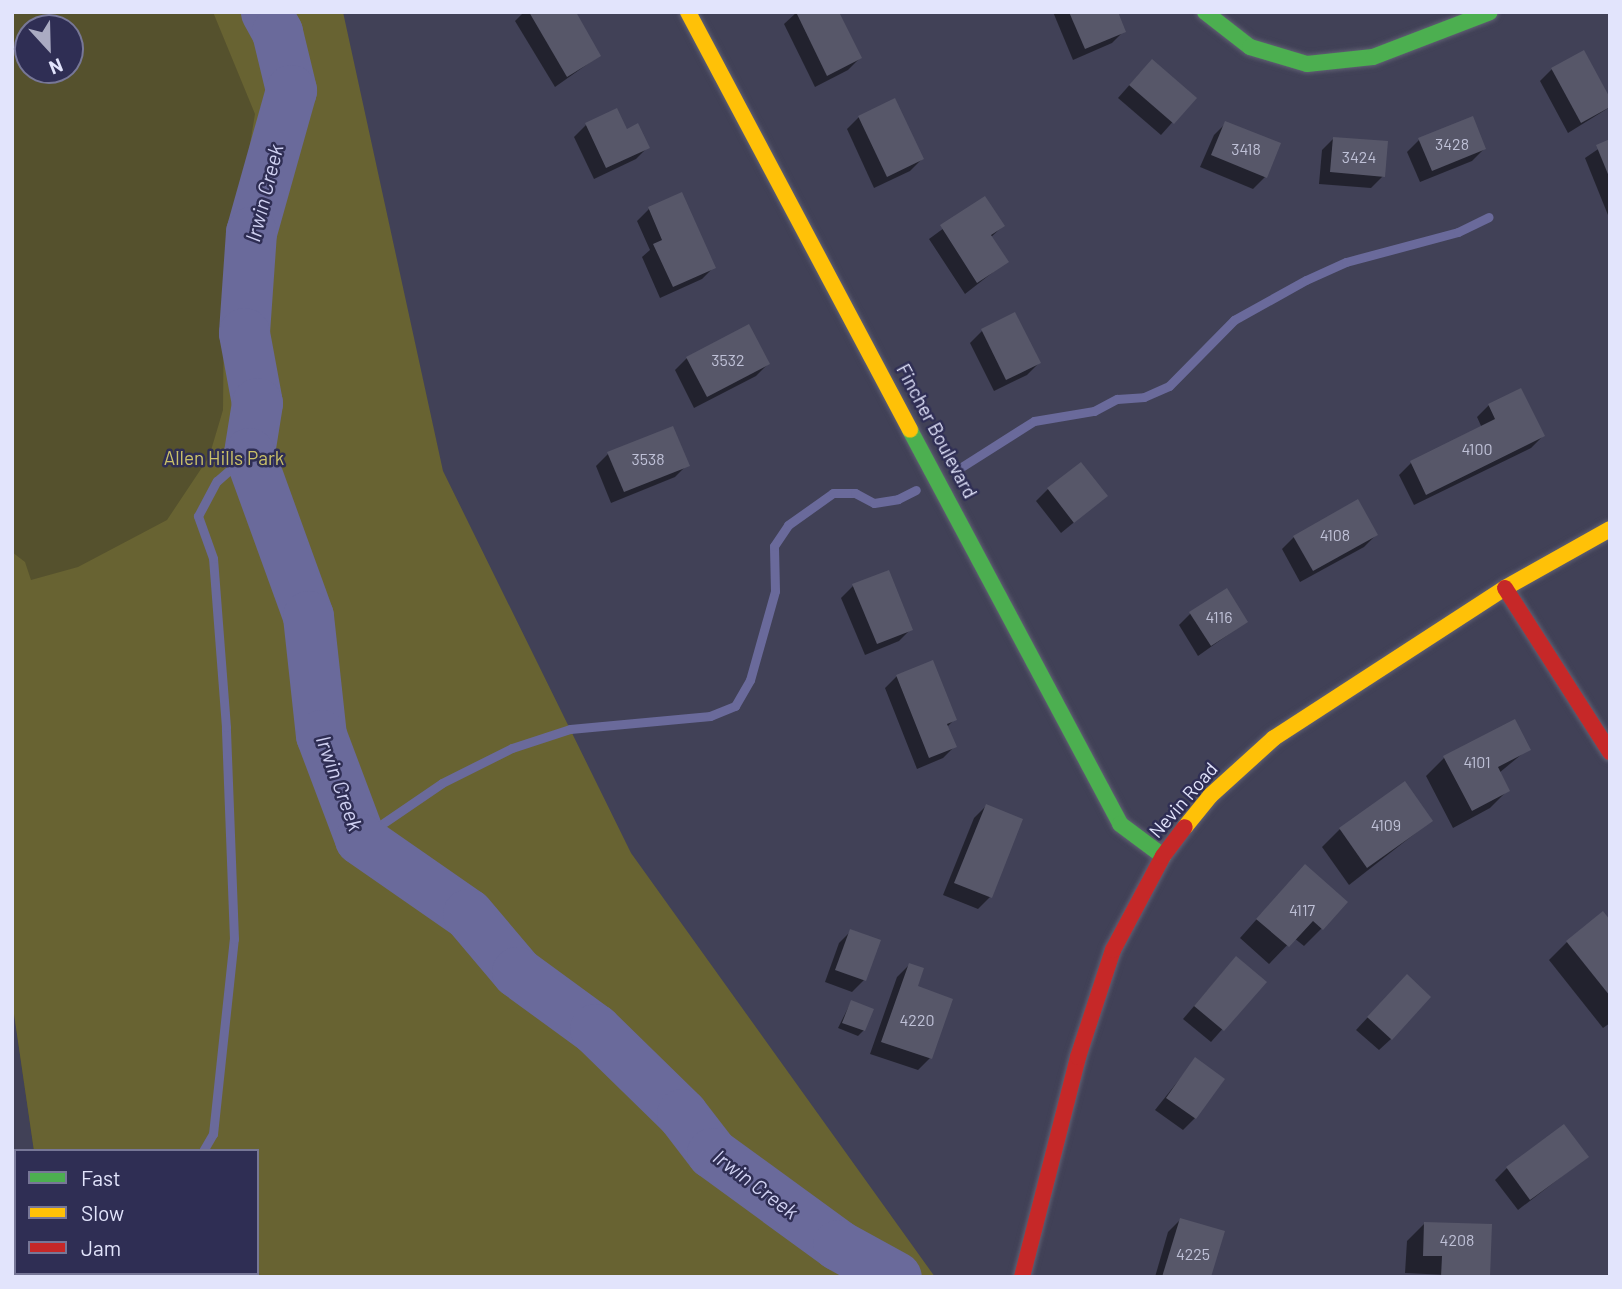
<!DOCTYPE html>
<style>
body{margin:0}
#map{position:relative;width:1622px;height:1289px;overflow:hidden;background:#414157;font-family:Barlow,sans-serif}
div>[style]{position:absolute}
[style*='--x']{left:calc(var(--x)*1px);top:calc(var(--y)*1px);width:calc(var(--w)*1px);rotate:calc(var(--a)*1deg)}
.green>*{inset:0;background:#55512d}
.forest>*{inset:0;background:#686332}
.shadow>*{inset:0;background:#0007}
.stream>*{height:9px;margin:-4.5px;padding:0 4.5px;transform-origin:4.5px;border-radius:4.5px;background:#6a6a9b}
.river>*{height:51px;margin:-25.5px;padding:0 25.5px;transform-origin:25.5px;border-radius:25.5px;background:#6a6a9b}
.building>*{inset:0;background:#575769}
.roads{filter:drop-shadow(0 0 2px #606073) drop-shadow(0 0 2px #606073)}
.fast>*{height:16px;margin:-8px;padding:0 8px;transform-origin:8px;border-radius:8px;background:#4caf50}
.slow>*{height:16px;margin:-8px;padding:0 8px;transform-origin:8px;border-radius:8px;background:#ffc107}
.jam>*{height:16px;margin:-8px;padding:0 8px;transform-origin:8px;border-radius:8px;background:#c62828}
span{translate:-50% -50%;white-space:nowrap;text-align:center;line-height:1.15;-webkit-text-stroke:5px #2f2e54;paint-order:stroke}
.number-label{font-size:16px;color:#bfc1d7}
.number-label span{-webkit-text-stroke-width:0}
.street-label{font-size:19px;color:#e2e4fc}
.park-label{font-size:19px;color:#cbc169}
.water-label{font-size:21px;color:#d0d1f2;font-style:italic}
.frame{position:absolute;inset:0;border:14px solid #e2e4fc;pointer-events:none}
.legend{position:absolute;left:14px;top:1149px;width:245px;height:126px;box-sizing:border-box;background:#2f2e54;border:2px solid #777797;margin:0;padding:9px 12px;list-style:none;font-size:21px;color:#e2e4fc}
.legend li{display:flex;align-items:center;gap:14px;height:35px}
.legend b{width:35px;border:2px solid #777797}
.north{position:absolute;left:14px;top:14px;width:70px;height:70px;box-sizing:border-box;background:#2f2e54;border:2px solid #777797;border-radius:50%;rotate:158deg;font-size:19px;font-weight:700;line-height:28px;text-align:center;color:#e2e4fc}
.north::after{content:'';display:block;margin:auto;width:24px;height:32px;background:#aaabc2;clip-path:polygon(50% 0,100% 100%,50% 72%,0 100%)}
</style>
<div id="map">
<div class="green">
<div style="clip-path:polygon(evenodd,12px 12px,343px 12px,353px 851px,912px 1277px,53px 1277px,52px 1273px,257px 1273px,257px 1151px,34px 1151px,12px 1000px,12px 12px,28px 28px,70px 28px,70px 70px,28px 70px,28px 28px)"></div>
</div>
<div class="forest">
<div style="clip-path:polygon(213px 12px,343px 12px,443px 471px,631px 853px,935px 1277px,53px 1277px,52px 1273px,257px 1273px,257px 1151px,34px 1151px,12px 1000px,12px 552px,25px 562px,31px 580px,78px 567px,167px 520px,209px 457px,223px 410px,224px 299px,255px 114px)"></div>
</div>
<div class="shadow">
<div style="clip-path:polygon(524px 12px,574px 12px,599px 56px,555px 87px,515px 21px)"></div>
<div style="clip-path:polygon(797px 12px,860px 58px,848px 70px,815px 87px,784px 24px)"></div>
<div style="clip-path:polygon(1053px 12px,1116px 12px,1124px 31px,1112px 43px,1073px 60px)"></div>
<div style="clip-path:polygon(1552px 69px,1610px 107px,1568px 133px,1540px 81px)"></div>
<div style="clip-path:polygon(1140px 73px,1194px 98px,1161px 135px,1118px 98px)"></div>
<div style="clip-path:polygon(859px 117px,922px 159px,910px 171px,874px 188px,847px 129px)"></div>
<div style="clip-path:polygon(1226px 123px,1265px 177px,1253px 189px,1200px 167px,1214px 135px)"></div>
<div style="clip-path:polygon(586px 125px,626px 131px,648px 147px,636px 159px,594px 179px,574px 137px)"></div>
<div style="clip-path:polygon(1334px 138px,1383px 176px,1371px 188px,1319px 184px,1322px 150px)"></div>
<div style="clip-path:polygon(1419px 140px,1484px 149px,1472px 161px,1420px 182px,1407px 152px)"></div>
<div style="clip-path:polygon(1610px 141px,1610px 220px,1585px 158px)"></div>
<div style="clip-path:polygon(985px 198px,1003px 226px,990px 238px,1006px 262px,965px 294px,929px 239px)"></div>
<div style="clip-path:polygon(649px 209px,714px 267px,702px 279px,660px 298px,642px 257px,650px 250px,637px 221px)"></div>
<div style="clip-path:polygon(982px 331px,1039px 363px,1027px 375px,994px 391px,970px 343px)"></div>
<div style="clip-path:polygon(687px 358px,768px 364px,756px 376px,694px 408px,675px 370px)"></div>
<div style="clip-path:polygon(1489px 405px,1543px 436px,1531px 448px,1414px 505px,1399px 475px,1411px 463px,1482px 428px,1477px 417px)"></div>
<div style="clip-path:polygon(608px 454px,687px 465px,675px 477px,611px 503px,596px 466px)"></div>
<div style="clip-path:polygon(1048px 489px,1106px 496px,1061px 533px,1036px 501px)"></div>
<div style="clip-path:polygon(1376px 535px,1364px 547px,1300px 582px,1282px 549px,1294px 537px)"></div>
<div style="clip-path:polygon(853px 586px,911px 629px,899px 641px,865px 655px,841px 598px)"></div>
<div style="clip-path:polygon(1191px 613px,1246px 622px,1198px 656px,1179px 625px)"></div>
<div style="clip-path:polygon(897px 676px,955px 719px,947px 727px,955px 746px,943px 758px,917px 769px,885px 688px)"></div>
<div style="clip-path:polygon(1528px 749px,1499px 773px,1508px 790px,1490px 808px,1453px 828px,1426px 776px,1444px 758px)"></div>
<div style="clip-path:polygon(986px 806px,990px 897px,978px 909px,943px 895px,974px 818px)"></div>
<div style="clip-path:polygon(1431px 821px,1349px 885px,1322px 847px,1340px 829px)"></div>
<div style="clip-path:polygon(1288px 884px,1322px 928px,1304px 946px,1294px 938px,1269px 964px,1240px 938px)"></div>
<div style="clip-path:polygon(1610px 923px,1610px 1023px,1603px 1028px,1549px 960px,1567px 942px)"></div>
<div style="clip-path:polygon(851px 931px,864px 980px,852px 992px,825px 982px,839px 943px)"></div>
<div style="clip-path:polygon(909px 965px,915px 987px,951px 1000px,930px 1058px,918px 1070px,870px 1054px,897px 977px)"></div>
<div style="clip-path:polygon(1225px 970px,1264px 982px,1211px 1042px,1183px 1019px)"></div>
<div style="clip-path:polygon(1395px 988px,1391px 1039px,1379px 1050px,1356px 1030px)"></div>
<div style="clip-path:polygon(851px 1002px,864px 1030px,858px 1036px,838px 1028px)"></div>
<div style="clip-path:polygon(1195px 1060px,1195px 1118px,1183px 1130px,1155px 1110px)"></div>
<div style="clip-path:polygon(1587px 1157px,1518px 1210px,1495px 1180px,1507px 1168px)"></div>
<div style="clip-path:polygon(1180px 1220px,1209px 1277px,1155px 1277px,1168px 1232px)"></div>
<div style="clip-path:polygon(1425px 1223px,1488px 1277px,1405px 1273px,1407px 1241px)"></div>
</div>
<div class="stream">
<div style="--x:963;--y:466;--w:84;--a:-32.4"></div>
<div style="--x:1034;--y:421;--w:61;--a:-9.5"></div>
<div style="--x:1094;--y:411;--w:26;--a:-28"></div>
<div style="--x:1117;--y:399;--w:27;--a:-4"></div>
<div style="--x:1144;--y:397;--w:27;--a:-24"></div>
<div style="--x:1169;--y:386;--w:93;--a:-45.4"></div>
<div style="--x:1234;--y:320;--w:82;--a:-29.1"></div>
<div style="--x:1306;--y:280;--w:44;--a:-24.2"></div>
<div style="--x:1346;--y:262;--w:116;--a:-15"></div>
<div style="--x:1458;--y:232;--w:34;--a:-26"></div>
<div style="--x:360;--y:839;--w:99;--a:-34.3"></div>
<div style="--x:442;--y:783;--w:78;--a:-26.6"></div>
<div style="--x:512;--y:748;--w:61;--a:-18.1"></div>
<div style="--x:570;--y:729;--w:141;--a:-5.3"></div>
<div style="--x:710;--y:716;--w:27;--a:-22"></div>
<div style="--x:735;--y:706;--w:30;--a:-60"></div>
<div style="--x:750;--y:680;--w:92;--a:-74.3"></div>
<div style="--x:775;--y:591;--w:45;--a:-91.3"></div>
<div style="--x:774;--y:546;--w:25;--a:-56"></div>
<div style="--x:788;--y:525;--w:55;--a:-35.4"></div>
<div style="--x:833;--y:493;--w:22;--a:0"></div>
<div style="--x:855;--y:493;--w:21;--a:28"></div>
<div style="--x:874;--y:503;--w:24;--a:-9"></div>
<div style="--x:898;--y:499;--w:20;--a:-27"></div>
<div style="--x:203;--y:1151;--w:20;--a:-60"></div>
<div style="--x:213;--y:1134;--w:196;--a:-83.9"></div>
<div style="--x:234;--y:939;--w:212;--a:-92.2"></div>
<div style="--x:226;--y:727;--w:169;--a:-94.4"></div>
<div style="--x:213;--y:558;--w:45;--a:-109.7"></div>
<div style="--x:198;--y:516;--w:40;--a:-62"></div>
<div style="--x:217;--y:481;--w:43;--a:-41.2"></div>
<div style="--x:136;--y:1273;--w:4;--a:76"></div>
</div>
<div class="river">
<div style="--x:266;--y:12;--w:23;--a:61"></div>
<div style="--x:277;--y:32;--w:60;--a:76.4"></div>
<div style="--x:291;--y:90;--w:148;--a:105.7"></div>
<div style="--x:251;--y:232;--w:101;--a:94"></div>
<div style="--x:244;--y:333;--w:71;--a:79.5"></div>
<div style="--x:257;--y:403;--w:51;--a:99.1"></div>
<div style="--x:249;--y:453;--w:173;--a:70.1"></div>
<div style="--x:308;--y:616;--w:120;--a:83.8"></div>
<div style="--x:321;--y:735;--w:111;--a:69.4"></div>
<div style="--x:360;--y:839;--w:131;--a:34.8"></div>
<div style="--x:468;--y:914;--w:76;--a:49.8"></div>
<div style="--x:517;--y:972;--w:97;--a:36.2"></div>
<div style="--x:595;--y:1029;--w:122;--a:44.3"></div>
<div style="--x:682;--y:1114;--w:49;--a:52.4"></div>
<div style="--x:712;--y:1153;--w:156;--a:36.1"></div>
<div style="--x:838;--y:1245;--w:66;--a:28.9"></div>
</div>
<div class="building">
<div style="clip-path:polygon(529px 12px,576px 12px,601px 56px,567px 77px)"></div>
<div style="clip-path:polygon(796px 12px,839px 12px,862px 58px,827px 76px)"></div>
<div style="clip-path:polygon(1069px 12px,1118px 12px,1126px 32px,1085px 49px)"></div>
<div style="clip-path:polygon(1584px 50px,1610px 98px,1610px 107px,1581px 123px,1551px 68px)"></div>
<div style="clip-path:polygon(1152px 59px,1197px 98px,1174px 124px,1129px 85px)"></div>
<div style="clip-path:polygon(895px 98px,924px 159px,887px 177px,858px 116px)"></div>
<div style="clip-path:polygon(617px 108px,627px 129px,638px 123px,650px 148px,606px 168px,585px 123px)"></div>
<div style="clip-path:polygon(1473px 116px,1486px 149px,1432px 171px,1418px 138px)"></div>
<div style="clip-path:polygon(1225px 121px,1281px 143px,1267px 178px,1211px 155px)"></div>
<div style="clip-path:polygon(1333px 137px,1388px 141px,1385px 177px,1330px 172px)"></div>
<div style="clip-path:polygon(1610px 139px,1610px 179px,1596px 145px)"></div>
<div style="clip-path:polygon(682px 192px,716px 268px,673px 287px,653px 244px,662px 240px,648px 207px)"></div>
<div style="clip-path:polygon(985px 196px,1005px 226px,991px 235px,1009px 262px,977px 283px,940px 225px)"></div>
<div style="clip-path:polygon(1015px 312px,1041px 363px,1006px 380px,981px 329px)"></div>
<div style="clip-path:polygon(749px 324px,770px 364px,707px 397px,686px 357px)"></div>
<div style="clip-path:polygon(1521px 388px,1545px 436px,1426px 495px,1410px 461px,1495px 419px,1488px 404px)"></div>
<div style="clip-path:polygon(673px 426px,690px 466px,624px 492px,607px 452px)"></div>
<div style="clip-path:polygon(1081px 462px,1108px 496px,1074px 523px,1047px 488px)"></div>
<div style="clip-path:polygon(1358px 499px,1378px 535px,1313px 571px,1293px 536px)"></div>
<div style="clip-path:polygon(889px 570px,913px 630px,877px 644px,852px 584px)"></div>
<div style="clip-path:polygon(1227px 588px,1248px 622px,1211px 646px,1189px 612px)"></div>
<div style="clip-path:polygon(933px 660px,957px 720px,947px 724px,957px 747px,929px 758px,896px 675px)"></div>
<div style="clip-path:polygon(1515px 719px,1531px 750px,1498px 767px,1510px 791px,1472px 811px,1443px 756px)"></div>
<div style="clip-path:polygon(1405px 781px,1433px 821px,1367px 868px,1339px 828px)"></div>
<div style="clip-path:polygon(986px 804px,1023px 819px,992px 898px,954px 883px)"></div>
<div style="clip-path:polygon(1305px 864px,1348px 902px,1323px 930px,1313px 921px,1289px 947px,1256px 919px)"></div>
<div style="clip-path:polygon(1603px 911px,1610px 920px,1610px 996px,1566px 941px)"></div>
<div style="clip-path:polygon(850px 929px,881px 940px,866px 981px,835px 970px)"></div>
<div style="clip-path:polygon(1236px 956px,1267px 982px,1224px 1031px,1194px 1006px)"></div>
<div style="clip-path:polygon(909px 963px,924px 968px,918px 986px,953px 999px,932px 1059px,881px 1042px)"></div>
<div style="clip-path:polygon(1407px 974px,1431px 997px,1392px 1040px,1367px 1017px)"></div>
<div style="clip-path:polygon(851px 1000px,874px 1009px,865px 1031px,842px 1023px)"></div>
<div style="clip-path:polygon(1195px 1057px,1225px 1079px,1196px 1119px,1166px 1098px)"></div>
<div style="clip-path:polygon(1564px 1124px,1589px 1157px,1530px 1200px,1506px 1167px)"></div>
<div style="clip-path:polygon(1180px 1218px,1225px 1231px,1211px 1277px,1162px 1277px)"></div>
<div style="clip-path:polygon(1424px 1222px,1492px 1224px,1490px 1277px,1441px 1277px,1442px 1256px,1423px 1256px)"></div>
</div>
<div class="roads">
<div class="fast">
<div style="--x:1205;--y:12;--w:57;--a:37.9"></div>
<div style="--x:1250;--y:47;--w:59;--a:16.6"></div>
<div style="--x:1307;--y:64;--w:66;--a:-6.1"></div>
<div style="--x:1373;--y:57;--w:125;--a:-21"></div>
<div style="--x:910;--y:430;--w:446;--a:61.9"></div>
<div style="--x:1120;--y:824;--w:54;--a:36.7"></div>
</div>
<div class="slow">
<div style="--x:688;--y:12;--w:473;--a:62"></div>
<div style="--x:1185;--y:827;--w:40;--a:-51"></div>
<div style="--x:1210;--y:796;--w:86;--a:-42.2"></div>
<div style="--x:1274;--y:738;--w:275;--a:-33"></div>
<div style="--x:1505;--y:588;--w:120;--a:-29.3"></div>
</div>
<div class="jam">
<div style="--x:1505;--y:588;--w:195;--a:57.4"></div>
<div style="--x:1022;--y:1277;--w:227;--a:-75.7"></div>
<div style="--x:1078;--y:1057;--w:113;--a:-71.9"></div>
<div style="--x:1113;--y:950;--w:106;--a:-62"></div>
<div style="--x:1163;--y:856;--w:36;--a:-53"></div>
</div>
</div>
<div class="number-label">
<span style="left:1452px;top:144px">3428</span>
<span style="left:1246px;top:149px">3418</span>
<span style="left:1359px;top:157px">3424</span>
<span style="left:728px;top:360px">3532</span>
<span style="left:1477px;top:449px">4100</span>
<span style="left:648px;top:459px">3538</span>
<span style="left:1335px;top:535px">4108</span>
<span style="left:1219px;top:617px">4116</span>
<span style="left:1477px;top:762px">4101</span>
<span style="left:1386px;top:825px">4109</span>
<span style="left:1302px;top:910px">4117</span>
<span style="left:917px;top:1020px">4220</span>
<span style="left:1457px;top:1240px">4208</span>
<span style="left:1193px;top:1254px">4225</span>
</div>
<div class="street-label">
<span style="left:937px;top:431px;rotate:62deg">Fincher Boulevard</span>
<span style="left:1183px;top:800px;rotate:-49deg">Nevin Road</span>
</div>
<div class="park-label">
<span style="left:224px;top:458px">Allen Hills Park</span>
</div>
<div class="water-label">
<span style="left:264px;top:193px;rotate:-76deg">Irwin Creek</span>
<span style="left:340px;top:783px;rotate:70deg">Irwin Creek</span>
<span style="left:756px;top:1184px;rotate:37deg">Irwin Creek</span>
</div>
<div class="frame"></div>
<ul class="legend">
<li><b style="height:9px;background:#4caf50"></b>Fast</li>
<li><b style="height:9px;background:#ffc107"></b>Slow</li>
<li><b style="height:9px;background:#c62828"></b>Jam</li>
</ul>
<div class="north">N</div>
</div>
